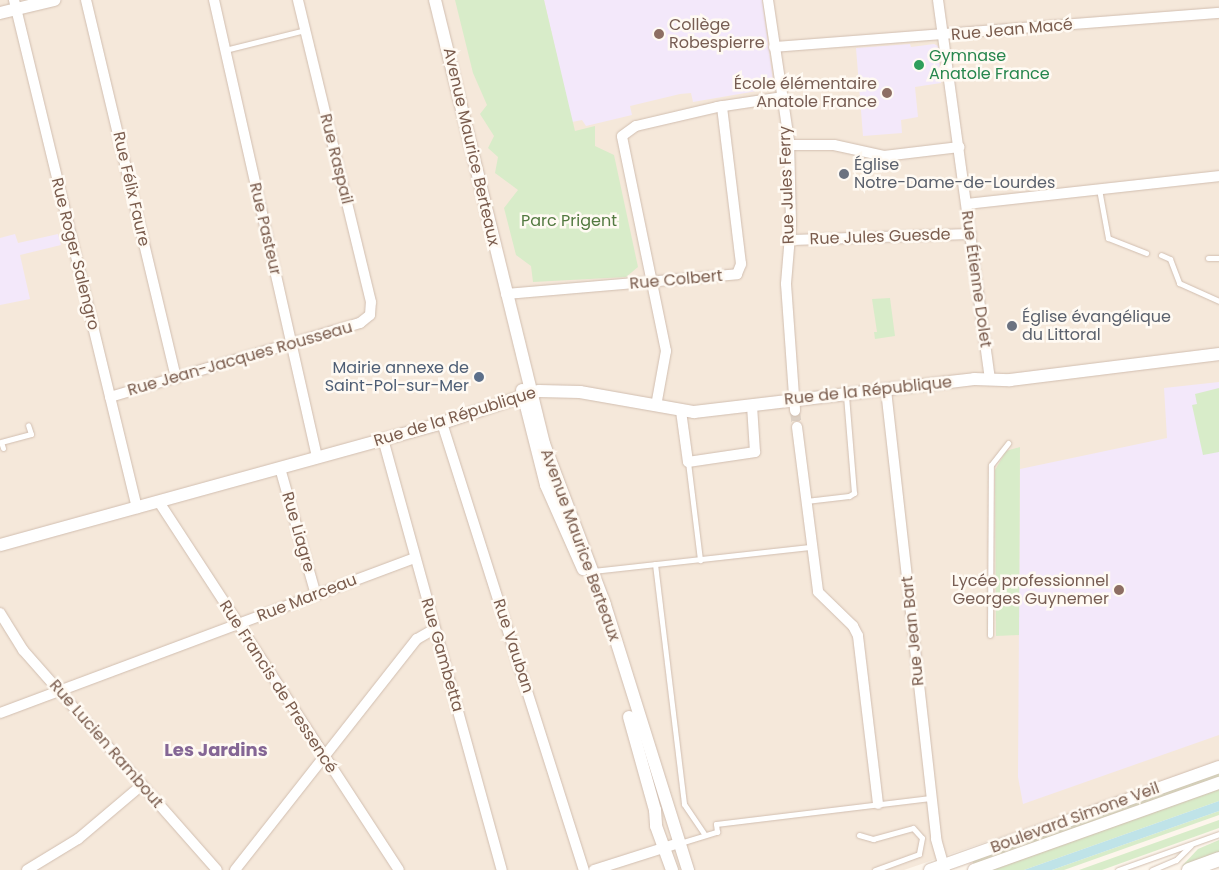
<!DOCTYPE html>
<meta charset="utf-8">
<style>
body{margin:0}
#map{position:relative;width:1219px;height:870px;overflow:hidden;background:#fdf6ec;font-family:Poppins,sans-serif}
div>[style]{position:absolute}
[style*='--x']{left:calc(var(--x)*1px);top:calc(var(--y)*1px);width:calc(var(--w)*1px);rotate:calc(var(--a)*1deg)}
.residential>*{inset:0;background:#f5e8da}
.education>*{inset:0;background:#f3e8fa}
.green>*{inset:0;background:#d8ecc9}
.water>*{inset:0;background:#bfe3e8}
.minor-tunnel>*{height:10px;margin-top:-5px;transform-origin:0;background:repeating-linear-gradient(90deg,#dcd0c4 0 10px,transparent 0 15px)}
.roads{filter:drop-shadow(0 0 1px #d1beb0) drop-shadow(0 0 1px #d1beb0)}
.service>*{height:5px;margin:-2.5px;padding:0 2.5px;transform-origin:2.5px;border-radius:2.5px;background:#fff}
.minor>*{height:10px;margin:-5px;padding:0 5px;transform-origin:5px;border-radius:5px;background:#fff}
.tertiary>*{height:12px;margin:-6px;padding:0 6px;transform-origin:6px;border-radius:6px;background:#fff}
.secondary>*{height:14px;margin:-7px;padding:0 7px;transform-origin:7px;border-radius:7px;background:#fff}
.dots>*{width:14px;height:14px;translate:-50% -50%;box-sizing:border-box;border:2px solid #fffaf3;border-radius:50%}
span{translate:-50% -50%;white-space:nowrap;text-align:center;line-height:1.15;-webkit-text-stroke:5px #fffaf3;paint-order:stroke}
.education-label{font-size:16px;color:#785e54}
.left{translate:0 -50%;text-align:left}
.right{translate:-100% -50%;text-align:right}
.street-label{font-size:16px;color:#7a5c4d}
.leisure-label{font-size:16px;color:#27864d}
.worship-label{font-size:16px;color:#5b616d}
.park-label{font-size:16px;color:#537a41}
.service-label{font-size:16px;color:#4e5e75}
.neighbourhood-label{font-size:18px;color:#846695;font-weight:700}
</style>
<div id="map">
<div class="residential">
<div style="clip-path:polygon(0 0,1219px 0,1219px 762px,904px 870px,0 870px)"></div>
</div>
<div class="education">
<div style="clip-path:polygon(544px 0,762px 0,774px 88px,693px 102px,691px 93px,680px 94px,630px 106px,632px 115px,586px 126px,582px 120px,572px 122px)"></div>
<div style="clip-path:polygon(910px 44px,911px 47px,934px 44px,938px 46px,941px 83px,915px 87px,918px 117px,901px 120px,902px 133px,863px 136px,856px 48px)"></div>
<div style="clip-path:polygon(15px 234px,18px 243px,58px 234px,61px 245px,20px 255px,30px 299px,0 305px,0 238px)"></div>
<div style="clip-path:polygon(1219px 382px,1219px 735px,1023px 804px,1018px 777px,1020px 469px,1167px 438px,1164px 388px)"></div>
</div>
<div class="green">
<div style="clip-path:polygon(455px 0,544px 0,575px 131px,595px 126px,595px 146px,614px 155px,638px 267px,626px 277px,533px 282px,531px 266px,516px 255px,504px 208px,518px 190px,495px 173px,498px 157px,488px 148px,494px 136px,480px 114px,487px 105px,473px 73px)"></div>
<div style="clip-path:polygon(890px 298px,895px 336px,875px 339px,874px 332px,877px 332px,872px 299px)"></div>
<div style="clip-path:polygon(1219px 388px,1219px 452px,1203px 455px,1192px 405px,1197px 404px,1195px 394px)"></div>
<div style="clip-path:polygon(1020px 447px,1019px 635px,996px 636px,995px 470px,1006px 451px)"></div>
<div style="clip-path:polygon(1219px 772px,1219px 777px,974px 865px,972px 860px)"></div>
<div style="clip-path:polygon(1219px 788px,1219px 801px,1024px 870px,987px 870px)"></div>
<div style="clip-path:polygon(1219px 811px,1219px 815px,1064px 870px,1052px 870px)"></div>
<div style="clip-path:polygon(1219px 820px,1219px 828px,1102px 870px,1079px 870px)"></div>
<div style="clip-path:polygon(1219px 840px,1219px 853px,1182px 866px,1198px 849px)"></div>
</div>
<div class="water">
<div style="clip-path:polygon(1219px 801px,1219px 811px,1052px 870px,1024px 870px)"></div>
</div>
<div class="minor-tunnel">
<div style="--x:795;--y:411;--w:16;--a:83"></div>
</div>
<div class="roads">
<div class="service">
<div style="--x:225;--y:50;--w:82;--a:-14"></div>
<div style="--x:1099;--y:189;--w:50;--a:79.6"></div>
<div style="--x:1108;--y:238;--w:41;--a:21.5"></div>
<div style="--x:1161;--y:255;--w:10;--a:24"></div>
<div style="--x:1170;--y:259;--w:26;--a:69"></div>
<div style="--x:1179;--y:283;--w:44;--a:24.2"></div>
<div style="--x:1208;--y:258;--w:11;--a:0"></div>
<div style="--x:3;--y:448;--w:6;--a:-108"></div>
<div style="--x:1;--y:442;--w:31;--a:-15"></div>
<div style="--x:31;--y:434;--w:9;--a:-108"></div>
<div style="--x:688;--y:462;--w:99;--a:83"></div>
<div style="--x:806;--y:501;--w:43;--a:-6.6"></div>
<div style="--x:849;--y:496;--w:6;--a:-31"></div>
<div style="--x:854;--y:493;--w:98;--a:-94.7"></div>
<div style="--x:655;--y:564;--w:242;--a:83.1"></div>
<div style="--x:684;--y:804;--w:37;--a:56"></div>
<div style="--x:593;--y:571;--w:220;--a:-6.3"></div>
<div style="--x:990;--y:635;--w:170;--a:-89.7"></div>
<div style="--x:991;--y:465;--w:28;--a:-52"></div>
<div style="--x:859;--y:835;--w:15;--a:16"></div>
<div style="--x:873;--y:839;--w:41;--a:-15.4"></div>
<div style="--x:913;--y:828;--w:13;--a:48"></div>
<div style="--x:922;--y:838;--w:16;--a:101"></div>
<div style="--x:919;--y:854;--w:47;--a:160"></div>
<div style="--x:680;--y:843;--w:39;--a:-17"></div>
<div style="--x:717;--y:832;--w:8;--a:-97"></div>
<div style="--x:716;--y:824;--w:218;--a:-6.9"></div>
<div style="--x:1118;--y:870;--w:107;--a:-19.6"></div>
<div style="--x:1152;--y:870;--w:26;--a:-23"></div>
<div style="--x:1176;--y:860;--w:21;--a:-45"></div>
</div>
<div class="minor">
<div style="--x:14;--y:0;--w:523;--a:76.39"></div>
<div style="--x:86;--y:0;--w:389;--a:76.6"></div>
<div style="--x:214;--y:0;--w:469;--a:77.3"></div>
<div style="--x:768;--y:0;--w:143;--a:81.5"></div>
<div style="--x:789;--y:141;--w:83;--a:88.6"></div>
<div style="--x:791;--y:224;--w:60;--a:94.8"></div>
<div style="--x:786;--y:284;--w:127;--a:85.9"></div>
<div style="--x:938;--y:0;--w:383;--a:82.2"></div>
<div style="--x:774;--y:47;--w:446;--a:-4.4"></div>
<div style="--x:790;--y:145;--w:44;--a:0"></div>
<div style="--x:834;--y:145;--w:51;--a:12.4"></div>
<div style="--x:884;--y:156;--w:76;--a:-6.8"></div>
<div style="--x:967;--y:204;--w:254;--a:-6.3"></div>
<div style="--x:790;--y:240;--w:181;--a:-1.9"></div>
<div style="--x:506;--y:294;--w:232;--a:-4.9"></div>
<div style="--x:737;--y:274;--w:11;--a:-68"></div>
<div style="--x:741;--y:264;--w:159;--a:-96.9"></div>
<div style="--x:886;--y:390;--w:452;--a:83.6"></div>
<div style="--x:936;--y:839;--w:32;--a:74"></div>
<div style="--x:110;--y:397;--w:261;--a:-16.5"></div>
<div style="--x:360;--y:323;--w:13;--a:-39"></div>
<div style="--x:370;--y:315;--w:13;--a:-86"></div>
<div style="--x:371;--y:302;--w:311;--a:-103.6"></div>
<div style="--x:656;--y:406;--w:56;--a:-79.7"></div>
<div style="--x:666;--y:351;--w:219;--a:-101.6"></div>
<div style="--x:622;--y:136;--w:17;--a:-36"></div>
<div style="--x:636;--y:126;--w:83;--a:-13.2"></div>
<div style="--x:717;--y:107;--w:67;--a:-8.6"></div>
<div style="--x:681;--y:411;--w:51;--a:82.2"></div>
<div style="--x:688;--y:462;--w:68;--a:-8.5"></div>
<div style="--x:755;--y:452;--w:47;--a:-93.7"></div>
<div style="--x:442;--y:423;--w:469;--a:72.4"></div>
<div style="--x:797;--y:427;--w:166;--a:82.7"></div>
<div style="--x:818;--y:592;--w:49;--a:44.2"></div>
<div style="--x:853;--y:626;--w:11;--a:63"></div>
<div style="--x:858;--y:636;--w:169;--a:83.2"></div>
<div style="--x:383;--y:439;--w:447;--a:74.6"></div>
<div style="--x:280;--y:468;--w:132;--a:74.2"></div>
<div style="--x:159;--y:502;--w:439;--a:56.9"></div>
<div style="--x:0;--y:613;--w:44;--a:58.1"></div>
<div style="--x:23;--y:650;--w:293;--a:48.6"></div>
<div style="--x:0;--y:713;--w:443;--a:-20.5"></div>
<div style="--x:27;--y:870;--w:60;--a:-31.3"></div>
<div style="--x:78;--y:839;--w:84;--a:-40.2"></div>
<div style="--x:235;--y:870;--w:294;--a:-51.8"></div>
<div style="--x:417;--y:639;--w:20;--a:-30"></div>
<div style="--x:594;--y:870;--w:89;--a:-17.6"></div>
</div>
<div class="tertiary">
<div style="--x:435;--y:0;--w:457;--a:76.2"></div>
<div style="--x:544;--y:444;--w:172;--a:69.2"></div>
<div style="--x:605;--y:605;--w:278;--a:72.6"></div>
<div style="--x:0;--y:13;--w:56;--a:-13.5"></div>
<div style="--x:522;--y:390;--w:98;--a:75.8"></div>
<div style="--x:546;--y:485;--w:92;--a:66.2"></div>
<div style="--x:0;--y:545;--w:459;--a:-15.4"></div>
<div style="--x:442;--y:423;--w:102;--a:-18.3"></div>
<div style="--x:539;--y:391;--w:41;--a:1.4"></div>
<div style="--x:580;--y:392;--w:116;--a:10"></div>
<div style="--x:694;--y:412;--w:282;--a:-6.7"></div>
<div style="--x:974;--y:379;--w:36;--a:2"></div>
<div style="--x:1010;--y:380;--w:211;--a:-7.1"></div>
<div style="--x:629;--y:717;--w:97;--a:74.4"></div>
<div style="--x:655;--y:810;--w:16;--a:86"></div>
<div style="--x:656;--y:826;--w:47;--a:70"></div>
<div style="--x:930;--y:870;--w:307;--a:-19.6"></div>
<div style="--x:974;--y:870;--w:260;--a:-19.6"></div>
</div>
<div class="secondary">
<div style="--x:1189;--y:870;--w:32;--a:-20"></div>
</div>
</div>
<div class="dots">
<div style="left:659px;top:34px;background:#8d6e63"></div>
<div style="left:919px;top:65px;background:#2e9e5b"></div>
<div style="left:887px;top:93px;background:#8d6e63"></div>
<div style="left:844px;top:174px;background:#6b7280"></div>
<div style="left:1012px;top:326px;background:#6b7280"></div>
<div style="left:479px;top:377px;background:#5c6f8a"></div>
<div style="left:1119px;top:590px;background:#8d6e63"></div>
</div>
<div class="education-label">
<span class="left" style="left:669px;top:34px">Collège<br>Robespierre</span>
<span class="right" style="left:877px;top:93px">École élémentaire<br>Anatole France</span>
<span class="right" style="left:1109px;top:590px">Lycée professionnel<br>Georges Guynemer</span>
</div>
<div class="street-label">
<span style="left:1012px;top:30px;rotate:-5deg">Rue Jean Macé</span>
<span style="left:471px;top:147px;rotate:77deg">Avenue Maurice Berteaux</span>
<span style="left:336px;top:159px;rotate:76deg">Rue Raspail</span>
<span style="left:787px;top:185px;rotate:-92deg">Rue Jules Ferry</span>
<span style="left:131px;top:189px;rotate:77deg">Rue Félix Faure</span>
<span style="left:265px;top:229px;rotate:77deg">Rue Pasteur</span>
<span style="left:880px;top:237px;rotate:-2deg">Rue Jules Guesde</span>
<span style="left:75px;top:254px;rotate:76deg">Rue Roger Salengro</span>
<span style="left:976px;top:279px;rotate:82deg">Rue Étienne Dolet</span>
<span style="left:676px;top:280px;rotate:-5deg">Rue Colbert</span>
<span style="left:240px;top:359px;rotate:-16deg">Rue Jean-Jacques Rousseau</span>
<span style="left:868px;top:391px;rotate:-6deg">Rue de la République</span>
<span style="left:455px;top:417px;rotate:-17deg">Rue de la République</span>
<span style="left:298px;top:532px;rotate:74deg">Rue Liagre</span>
<span style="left:580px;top:545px;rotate:70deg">Avenue Maurice Berteaux</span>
<span style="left:307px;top:598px;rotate:-21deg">Rue Marceau</span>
<span style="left:913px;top:631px;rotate:-96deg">Rue Jean Bart</span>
<span style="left:513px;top:646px;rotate:72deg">Rue Vauban</span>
<span style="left:442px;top:655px;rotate:74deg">Rue Gambetta</span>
<span style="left:278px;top:687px;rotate:57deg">Rue Francis de Pressencé</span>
<span style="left:106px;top:744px;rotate:49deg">Rue Lucien Rambout</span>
<span style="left:1075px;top:818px;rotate:-20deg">Boulevard Simone Veil</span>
</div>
<div class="leisure-label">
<span class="left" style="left:929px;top:65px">Gymnase<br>Anatole France</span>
</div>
<div class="worship-label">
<span class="left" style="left:854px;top:174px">Église<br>Notre-Dame-de-Lourdes</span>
<span class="left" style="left:1022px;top:326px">Église évangélique<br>du Littoral</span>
</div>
<div class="park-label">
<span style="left:569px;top:221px">Parc Prigent</span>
</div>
<div class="service-label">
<span class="right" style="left:469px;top:377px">Mairie annexe de<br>Saint-Pol-sur-Mer</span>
</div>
<div class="neighbourhood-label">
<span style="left:216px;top:750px">Les Jardins</span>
</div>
</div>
